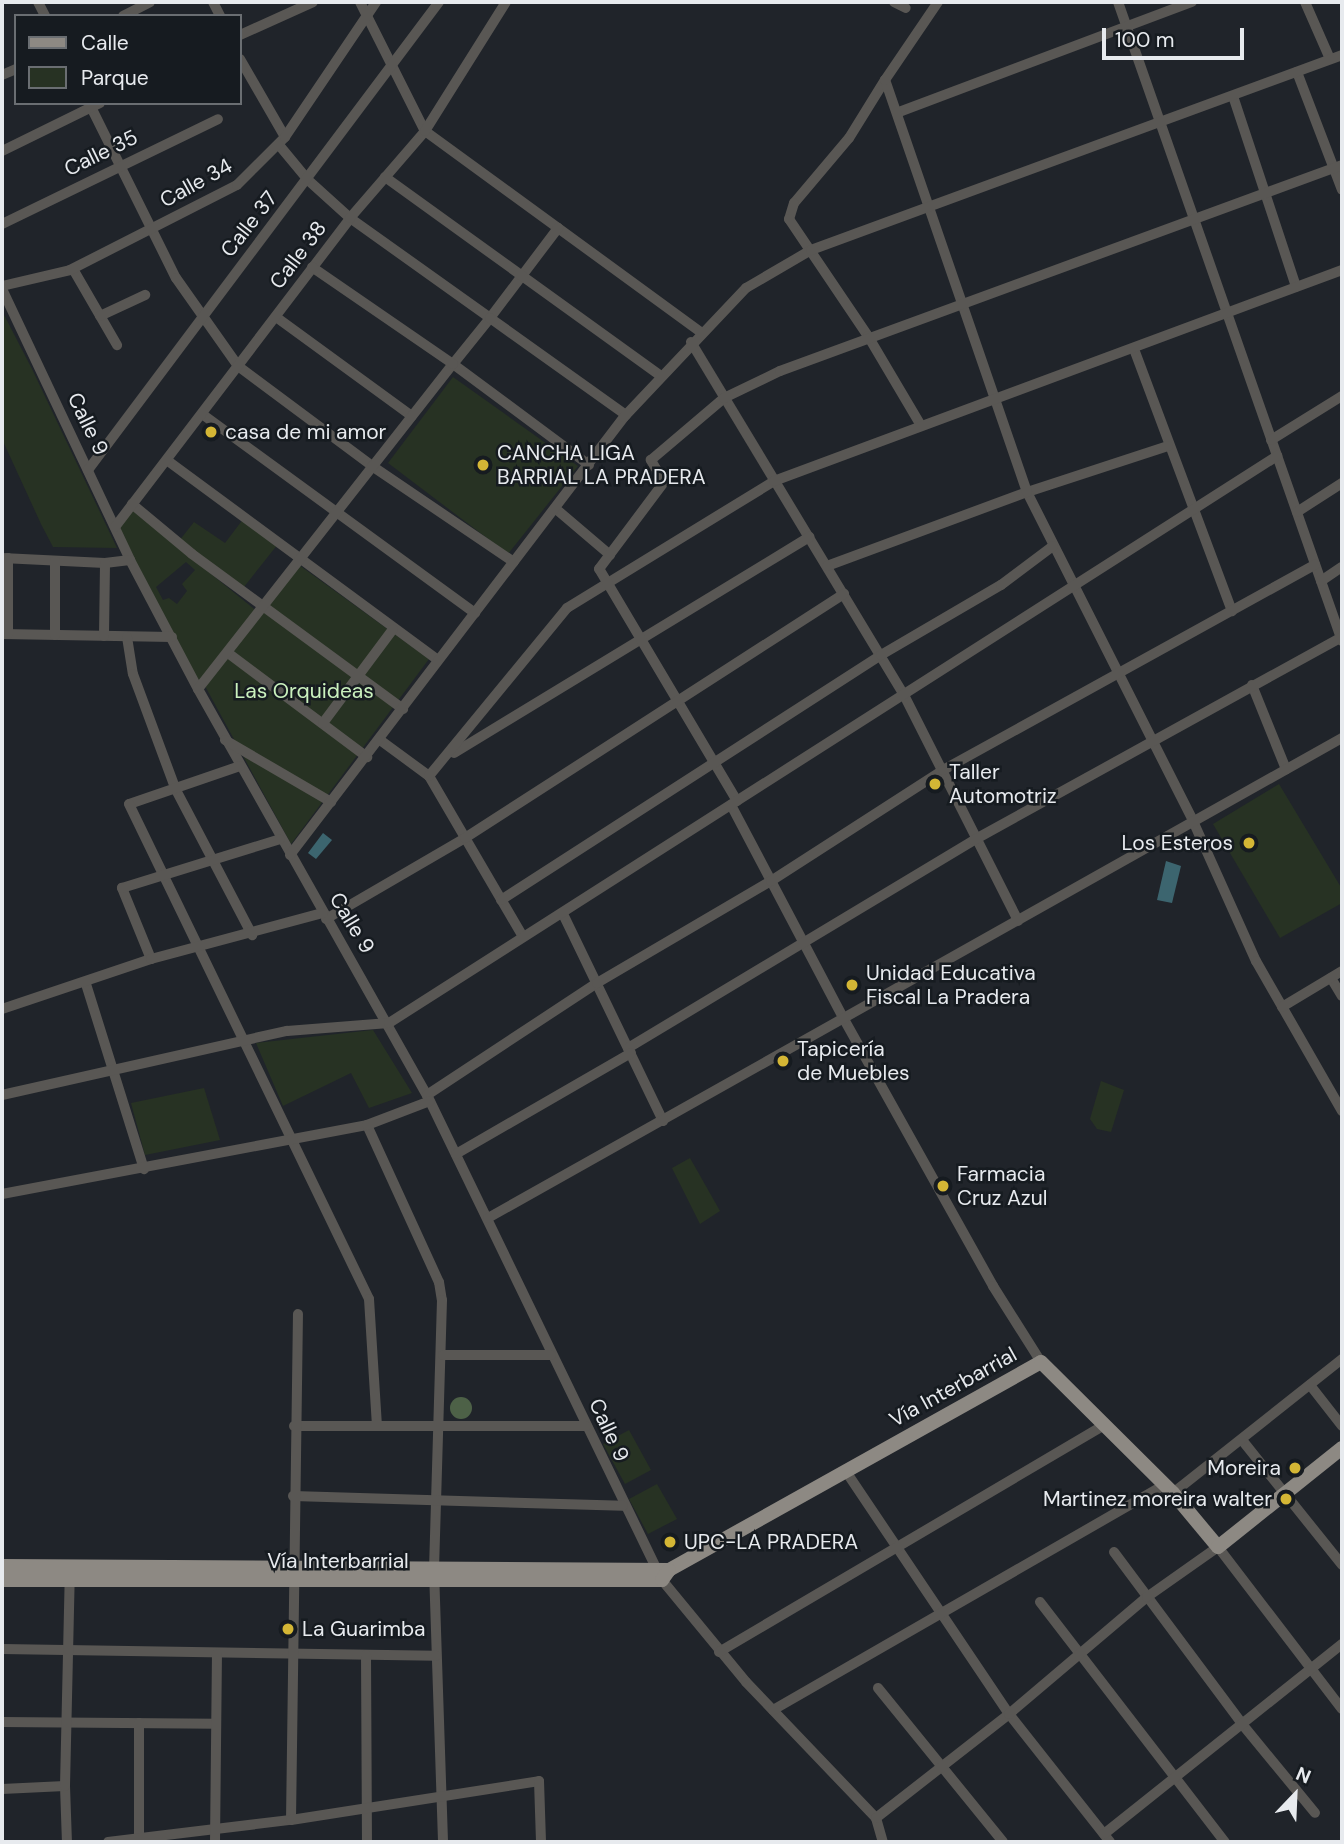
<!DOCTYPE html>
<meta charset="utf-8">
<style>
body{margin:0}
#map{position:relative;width:1344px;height:1844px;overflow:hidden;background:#20242a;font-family:"DM Sans",sans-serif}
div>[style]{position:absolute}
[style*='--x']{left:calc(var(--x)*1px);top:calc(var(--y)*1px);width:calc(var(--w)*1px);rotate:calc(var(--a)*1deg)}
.green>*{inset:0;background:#273223}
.forest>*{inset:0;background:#4d6147}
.round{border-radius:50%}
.water>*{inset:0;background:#3c656f}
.minor>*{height:10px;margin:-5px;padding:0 5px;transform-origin:5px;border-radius:5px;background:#595754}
.major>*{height:14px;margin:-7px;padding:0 7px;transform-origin:7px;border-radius:7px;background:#8d8983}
.dots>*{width:19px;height:19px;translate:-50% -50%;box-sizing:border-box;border:4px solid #161b20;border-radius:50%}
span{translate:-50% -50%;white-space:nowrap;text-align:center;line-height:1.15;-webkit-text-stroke:5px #161b20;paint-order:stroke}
.street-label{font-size:21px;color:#e7eaee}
.poi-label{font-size:21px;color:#e7eaee}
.left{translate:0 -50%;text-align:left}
.right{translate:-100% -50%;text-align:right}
.park-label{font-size:21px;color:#caf1be}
.frame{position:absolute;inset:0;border:4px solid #e7eaee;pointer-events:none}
.legend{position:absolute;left:14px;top:14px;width:228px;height:91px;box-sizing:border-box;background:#161b20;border:2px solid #6a6e72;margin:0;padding:9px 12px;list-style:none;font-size:21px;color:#e7eaee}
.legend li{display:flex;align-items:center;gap:14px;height:35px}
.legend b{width:35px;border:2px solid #6a6e72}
.north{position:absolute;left:1260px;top:1760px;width:70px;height:70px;-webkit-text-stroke:5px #161b20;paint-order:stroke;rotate:23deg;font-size:19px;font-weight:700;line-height:28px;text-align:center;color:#e7eaee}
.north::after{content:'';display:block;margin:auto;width:24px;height:32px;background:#e7eaee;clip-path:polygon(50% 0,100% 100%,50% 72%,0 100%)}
.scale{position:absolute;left:1102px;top:28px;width:142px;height:32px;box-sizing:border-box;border:4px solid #e7eaee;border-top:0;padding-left:9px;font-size:21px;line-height:24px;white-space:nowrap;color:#e7eaee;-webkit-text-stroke:5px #161b20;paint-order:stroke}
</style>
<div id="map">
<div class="green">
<div style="clip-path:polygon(2px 311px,32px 369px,117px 548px,53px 547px,41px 524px,2px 439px)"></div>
<div style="clip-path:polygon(453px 377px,578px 466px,508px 554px,388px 463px)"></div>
<div style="clip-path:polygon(evenodd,130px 508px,259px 613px,200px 685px,116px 529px,130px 508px,186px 562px,195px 570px,182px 584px,187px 591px,177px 604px,169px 598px,163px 600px,156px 587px,186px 562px)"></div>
<div style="clip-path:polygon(244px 518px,278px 544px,244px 587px,179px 541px,194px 522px,225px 543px)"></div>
<div style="clip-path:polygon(299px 565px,429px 659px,291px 844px,205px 686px)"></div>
<div style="clip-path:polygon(1279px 784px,1342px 889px,1342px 903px,1280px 938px,1213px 824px)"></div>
<div style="clip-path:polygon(373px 1030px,412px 1093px,369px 1108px,351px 1073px,283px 1106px,256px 1043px)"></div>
<div style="clip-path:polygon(1101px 1081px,1124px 1090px,1111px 1132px,1097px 1129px,1090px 1119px)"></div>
<div style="clip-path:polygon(204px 1088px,220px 1140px,145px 1155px,131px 1103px)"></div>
<div style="clip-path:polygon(690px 1158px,720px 1211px,700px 1224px,672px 1168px)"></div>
<div style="clip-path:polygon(629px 1430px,651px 1470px,625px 1484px,603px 1444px)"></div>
<div style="clip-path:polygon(657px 1484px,677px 1519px,648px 1534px,629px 1499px)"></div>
</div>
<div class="forest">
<div class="round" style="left:450px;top:1397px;width:22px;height:22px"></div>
</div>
<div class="water">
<div style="clip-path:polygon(323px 833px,332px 840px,316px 859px,308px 853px)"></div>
<div style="clip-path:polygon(1166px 861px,1181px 866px,1172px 903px,1157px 900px)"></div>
</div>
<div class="minor">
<div style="--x:38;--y:2;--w:16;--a:63"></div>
<div style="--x:213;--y:2;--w:16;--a:63"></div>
<div style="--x:360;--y:2;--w:144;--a:63.3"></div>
<div style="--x:425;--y:131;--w:341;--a:36.1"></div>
<div style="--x:894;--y:2;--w:13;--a:27"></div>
<div style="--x:1118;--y:2;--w:677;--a:70.68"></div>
<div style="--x:1305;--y:2;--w:62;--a:66.3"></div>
<div style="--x:123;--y:16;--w:30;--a:-27"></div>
<div style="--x:240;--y:35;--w:80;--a:-24.3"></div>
<div style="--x:240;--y:59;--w:90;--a:60"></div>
<div style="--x:1297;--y:72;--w:126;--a:69.1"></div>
<div style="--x:2;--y:75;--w:15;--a:-23"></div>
<div style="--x:885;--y:80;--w:68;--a:121.8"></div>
<div style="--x:849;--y:138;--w:85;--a:130.2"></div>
<div style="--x:794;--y:203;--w:17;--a:107"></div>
<div style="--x:789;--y:219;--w:141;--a:56"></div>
<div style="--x:868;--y:336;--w:102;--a:59.4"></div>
<div style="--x:1233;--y:96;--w:201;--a:71.7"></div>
<div style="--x:89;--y:103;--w:195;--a:63.6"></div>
<div style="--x:176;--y:278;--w:108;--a:54.8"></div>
<div style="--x:238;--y:366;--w:167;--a:36.7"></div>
<div style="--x:372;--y:466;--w:171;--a:34.1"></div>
<div style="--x:899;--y:112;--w:313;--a:-20.6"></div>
<div style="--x:279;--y:145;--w:45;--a:50.4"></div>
<div style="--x:308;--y:180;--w:57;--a:42.1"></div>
<div style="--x:350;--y:218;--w:172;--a:35.5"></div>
<div style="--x:490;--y:318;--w:113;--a:-52.9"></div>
<div style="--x:2;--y:151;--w:109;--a:-26.1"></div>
<div style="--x:385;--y:177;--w:340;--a:35.8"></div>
<div style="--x:2;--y:224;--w:240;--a:-25.9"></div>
<div style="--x:73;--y:269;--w:88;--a:59.9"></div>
<div style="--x:2;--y:286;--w:70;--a:-13.2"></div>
<div style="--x:70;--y:270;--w:187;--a:-27"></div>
<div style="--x:237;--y:185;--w:68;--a:-45"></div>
<div style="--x:285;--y:137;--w:163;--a:-56"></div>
<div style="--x:2;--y:289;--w:300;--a:64.7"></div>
<div style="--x:130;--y:560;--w:146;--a:62.2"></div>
<div style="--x:198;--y:689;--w:466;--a:60.6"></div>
<div style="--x:427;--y:1095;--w:539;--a:64.15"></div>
<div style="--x:662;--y:1580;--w:132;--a:50.5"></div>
<div style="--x:746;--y:1682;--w:188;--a:46.3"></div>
<div style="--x:876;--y:1818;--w:25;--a:74"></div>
<div style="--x:100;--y:316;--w:50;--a:-25"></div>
<div style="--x:276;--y:317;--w:168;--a:36.1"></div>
<div style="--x:691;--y:342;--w:412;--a:58.9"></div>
<div style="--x:904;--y:695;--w:253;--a:63.2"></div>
<div style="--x:1134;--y:349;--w:280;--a:69.5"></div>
<div style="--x:202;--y:414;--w:338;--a:36.1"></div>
<div style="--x:1271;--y:440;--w:84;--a:-31.8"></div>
<div style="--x:1168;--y:446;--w:148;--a:161.9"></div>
<div style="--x:1027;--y:492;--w:369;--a:63.2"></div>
<div style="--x:1193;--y:821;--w:154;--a:65.8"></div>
<div style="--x:1256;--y:961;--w:173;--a:60.2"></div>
<div style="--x:168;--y:461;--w:335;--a:36.4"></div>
<div style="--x:589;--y:465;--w:169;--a:-143.4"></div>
<div style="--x:453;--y:364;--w:59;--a:-51.2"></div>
<div style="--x:490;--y:318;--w:167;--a:35.5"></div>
<div style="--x:88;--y:470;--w:585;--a:-53.13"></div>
<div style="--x:132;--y:504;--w:78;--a:39.8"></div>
<div style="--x:192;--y:554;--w:262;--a:36.3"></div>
<div style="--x:556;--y:509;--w:71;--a:40.4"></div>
<div style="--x:1297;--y:512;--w:54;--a:-32.8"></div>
<div style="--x:115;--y:527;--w:388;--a:-52.7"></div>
<div style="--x:350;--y:218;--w:115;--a:-49.2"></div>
<div style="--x:425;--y:131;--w:152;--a:-57.9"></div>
<div style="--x:2;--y:558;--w:103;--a:2.8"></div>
<div style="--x:105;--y:563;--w:25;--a:-7"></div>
<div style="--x:827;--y:566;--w:213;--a:-20.3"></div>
<div style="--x:1027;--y:492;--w:436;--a:-109"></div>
<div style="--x:885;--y:80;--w:94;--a:-55.8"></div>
<div style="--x:1321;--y:581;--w:25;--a:-34"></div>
<div style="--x:2;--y:634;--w:170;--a:1"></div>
<div style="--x:8;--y:634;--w:76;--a:-90"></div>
<div style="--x:55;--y:635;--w:74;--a:-90"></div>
<div style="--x:104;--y:636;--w:73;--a:-89.2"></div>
<div style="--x:127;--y:637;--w:37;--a:81"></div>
<div style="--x:133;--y:674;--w:124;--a:69.7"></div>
<div style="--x:176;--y:790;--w:164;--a:62.3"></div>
<div style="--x:228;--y:653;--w:174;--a:36.8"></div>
<div style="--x:1252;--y:685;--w:91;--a:68"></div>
<div style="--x:198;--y:689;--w:413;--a:-51.9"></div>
<div style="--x:453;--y:364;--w:171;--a:-145.5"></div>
<div style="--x:323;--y:723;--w:117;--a:-53.3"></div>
<div style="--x:225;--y:740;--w:123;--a:30.3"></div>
<div style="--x:380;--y:740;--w:61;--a:36.3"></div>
<div style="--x:429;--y:776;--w:186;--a:59.7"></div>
<div style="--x:454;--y:753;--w:416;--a:-31.3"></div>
<div style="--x:240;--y:766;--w:117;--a:161.1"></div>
<div style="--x:129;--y:804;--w:550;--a:64.13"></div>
<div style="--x:369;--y:1299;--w:127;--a:86.4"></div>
<div style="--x:429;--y:776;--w:217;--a:-50.6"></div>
<div style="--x:567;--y:608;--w:243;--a:-31.5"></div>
<div style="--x:774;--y:481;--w:606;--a:-20.38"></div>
<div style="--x:737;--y:801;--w:270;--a:-120.7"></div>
<div style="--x:599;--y:569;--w:109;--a:-53.2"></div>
<div style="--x:664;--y:482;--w:26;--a:-121"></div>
<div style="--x:651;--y:460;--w:96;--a:-40.3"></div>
<div style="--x:724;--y:398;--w:62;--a:-25.7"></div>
<div style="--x:780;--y:371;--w:599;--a:-20.13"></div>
<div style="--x:731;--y:805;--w:244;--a:62.2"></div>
<div style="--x:845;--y:1021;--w:304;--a:60.8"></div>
<div style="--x:993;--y:1286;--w:90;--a:57.7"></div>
<div style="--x:290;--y:855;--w:551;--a:-52.67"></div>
<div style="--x:624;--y:417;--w:178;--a:-46.6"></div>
<div style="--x:746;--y:288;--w:75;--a:-30.3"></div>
<div style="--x:811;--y:250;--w:566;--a:-20.16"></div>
<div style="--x:501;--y:900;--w:452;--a:-32.8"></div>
<div style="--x:881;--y:655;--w:139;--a:-30.3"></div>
<div style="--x:1001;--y:585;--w:65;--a:-36.9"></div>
<div style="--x:563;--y:914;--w:230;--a:64.2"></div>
<div style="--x:326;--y:919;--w:161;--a:-30.2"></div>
<div style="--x:465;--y:838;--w:451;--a:-32.8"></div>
<div style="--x:151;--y:959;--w:77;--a:-112.2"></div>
<div style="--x:122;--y:888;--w:165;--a:-17.2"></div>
<div style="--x:1331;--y:978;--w:21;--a:59"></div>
<div style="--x:86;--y:984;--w:194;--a:72.6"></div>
<div style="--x:1282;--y:1007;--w:70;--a:-31"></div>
<div style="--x:2;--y:1009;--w:157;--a:-18.6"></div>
<div style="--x:151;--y:959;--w:178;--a:-15"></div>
<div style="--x:628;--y:1048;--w:404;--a:-31"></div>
<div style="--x:974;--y:840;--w:419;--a:-28.9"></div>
<div style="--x:2;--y:1095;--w:292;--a:-12.7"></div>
<div style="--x:287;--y:1031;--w:102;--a:-4.5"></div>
<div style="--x:389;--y:1023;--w:1054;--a:-32.56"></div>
<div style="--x:427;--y:1095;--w:204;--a:-33.4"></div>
<div style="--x:597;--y:983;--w:202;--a:-30.4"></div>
<div style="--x:771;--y:881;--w:205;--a:-32.8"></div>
<div style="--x:943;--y:770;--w:425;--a:-28.9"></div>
<div style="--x:367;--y:1125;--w:173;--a:65.4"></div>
<div style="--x:439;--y:1282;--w:18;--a:81"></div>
<div style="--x:442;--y:1300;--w:270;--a:91.7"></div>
<div style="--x:434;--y:1570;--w:272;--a:88.1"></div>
<div style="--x:456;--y:1154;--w:202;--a:-30"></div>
<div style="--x:2;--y:1194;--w:371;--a:-10.7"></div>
<div style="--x:367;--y:1125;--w:67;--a:-20.9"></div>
<div style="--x:488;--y:1218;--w:980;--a:-29.34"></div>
<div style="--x:443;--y:1355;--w:108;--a:0"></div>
<div style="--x:1310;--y:1385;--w:52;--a:52"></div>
<div style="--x:294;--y:1426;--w:292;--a:0"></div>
<div style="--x:1242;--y:1440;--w:160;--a:51.3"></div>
<div style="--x:845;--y:1470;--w:294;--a:56.1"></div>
<div style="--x:1009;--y:1714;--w:163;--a:51.7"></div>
<div style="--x:1173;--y:1493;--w:216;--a:-38.4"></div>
<div style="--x:293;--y:1496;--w:330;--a:1.7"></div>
<div style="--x:1114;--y:1552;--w:214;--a:53.3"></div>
<div style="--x:1242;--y:1724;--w:115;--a:50.6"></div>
<div style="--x:1040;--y:1602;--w:303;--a:52.4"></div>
<div style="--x:2;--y:1649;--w:434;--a:0.9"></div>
<div style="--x:719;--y:1652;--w:446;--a:-30.5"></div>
<div style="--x:366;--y:1655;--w:187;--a:89.7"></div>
<div style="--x:878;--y:1688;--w:198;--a:50.9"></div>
<div style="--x:773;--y:1710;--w:452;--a:-29.9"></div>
<div style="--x:2;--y:1722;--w:214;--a:0.5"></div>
<div style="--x:139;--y:1723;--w:115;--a:90"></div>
<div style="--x:65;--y:1786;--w:56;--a:88"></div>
<div style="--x:2;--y:1789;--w:63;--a:-2.7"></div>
<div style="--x:65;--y:1786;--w:214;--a:-88.7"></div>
<div style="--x:876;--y:1818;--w:169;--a:-38"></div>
<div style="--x:1009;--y:1714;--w:181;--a:-40.3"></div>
<div style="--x:1147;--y:1597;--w:87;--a:-35.2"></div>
<div style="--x:1218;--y:1547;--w:204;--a:52.6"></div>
<div style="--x:291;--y:1820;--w:506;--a:-89.21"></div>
<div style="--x:1104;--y:1834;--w:305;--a:-38.6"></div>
<div style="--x:108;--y:1842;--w:184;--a:-6.9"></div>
<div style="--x:291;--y:1820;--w:251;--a:-8.9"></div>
<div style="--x:539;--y:1781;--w:61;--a:88.1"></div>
<div style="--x:215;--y:1842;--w:188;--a:-89.4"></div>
</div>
<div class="major">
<div style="--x:2;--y:1566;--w:667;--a:0.34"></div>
<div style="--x:669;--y:1570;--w:426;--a:-29.2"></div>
<div style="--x:1041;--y:1362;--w:186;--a:44.8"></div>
<div style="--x:1173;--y:1493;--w:70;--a:50.2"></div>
<div style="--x:1218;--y:1547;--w:159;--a:-38.6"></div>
<div style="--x:2;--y:1580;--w:660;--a:0"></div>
<div style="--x:662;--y:1580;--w:12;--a:-55"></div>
</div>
<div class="dots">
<div style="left:211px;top:432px;background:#d4b635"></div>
<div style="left:483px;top:465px;background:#d4b635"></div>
<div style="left:935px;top:784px;background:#d4b635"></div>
<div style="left:1249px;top:843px;background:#d4b635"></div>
<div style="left:852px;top:985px;background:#d4b635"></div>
<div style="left:783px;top:1061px;background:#d4b635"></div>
<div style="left:943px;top:1186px;background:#d4b635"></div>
<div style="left:1295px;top:1468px;background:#d4b635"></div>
<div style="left:1286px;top:1499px;background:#d4b635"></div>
<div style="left:670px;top:1542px;background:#d4b635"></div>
<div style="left:288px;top:1629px;background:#d4b635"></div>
</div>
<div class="street-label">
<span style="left:101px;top:153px;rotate:-26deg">Calle 35</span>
<span style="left:196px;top:183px;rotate:-29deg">Calle 34</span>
<span style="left:249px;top:224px;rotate:-52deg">Calle 37</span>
<span style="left:298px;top:255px;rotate:-53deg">Calle 38</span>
<span style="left:88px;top:424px;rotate:64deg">Calle 9</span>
<span style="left:352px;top:923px;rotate:59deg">Calle 9</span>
<span style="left:953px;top:1387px;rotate:-29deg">Vía Interbarrial</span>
<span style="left:609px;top:1430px;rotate:65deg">Calle 9</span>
<span style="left:338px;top:1561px">Vía Interbarrial</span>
</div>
<div class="poi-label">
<span class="left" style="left:225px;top:432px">casa de mi amor</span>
<span class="left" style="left:497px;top:465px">CANCHA LIGA<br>BARRIAL LA PRADERA</span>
<span class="left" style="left:949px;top:784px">Taller<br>Automotriz</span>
<span class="right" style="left:1233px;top:843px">Los Esteros</span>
<span class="left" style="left:866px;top:985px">Unidad Educativa<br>Fiscal La Pradera</span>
<span class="left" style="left:797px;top:1061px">Tapicería<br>de Muebles</span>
<span class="left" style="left:957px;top:1186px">Farmacia<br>Cruz Azul</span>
<span class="right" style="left:1281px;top:1468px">Moreira</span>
<span class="right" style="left:1272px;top:1499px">Martinez moreira walter</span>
<span class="left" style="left:684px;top:1542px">UPC-LA PRADERA</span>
<span class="left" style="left:302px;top:1629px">La Guarimba</span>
</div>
<div class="park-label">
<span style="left:304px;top:691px">Las Orquideas</span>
</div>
<div class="frame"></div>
<ul class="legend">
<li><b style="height:9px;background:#8d8983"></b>Calle</li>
<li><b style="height:19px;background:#273223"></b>Parque</li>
</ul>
<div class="north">N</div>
<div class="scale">100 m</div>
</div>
